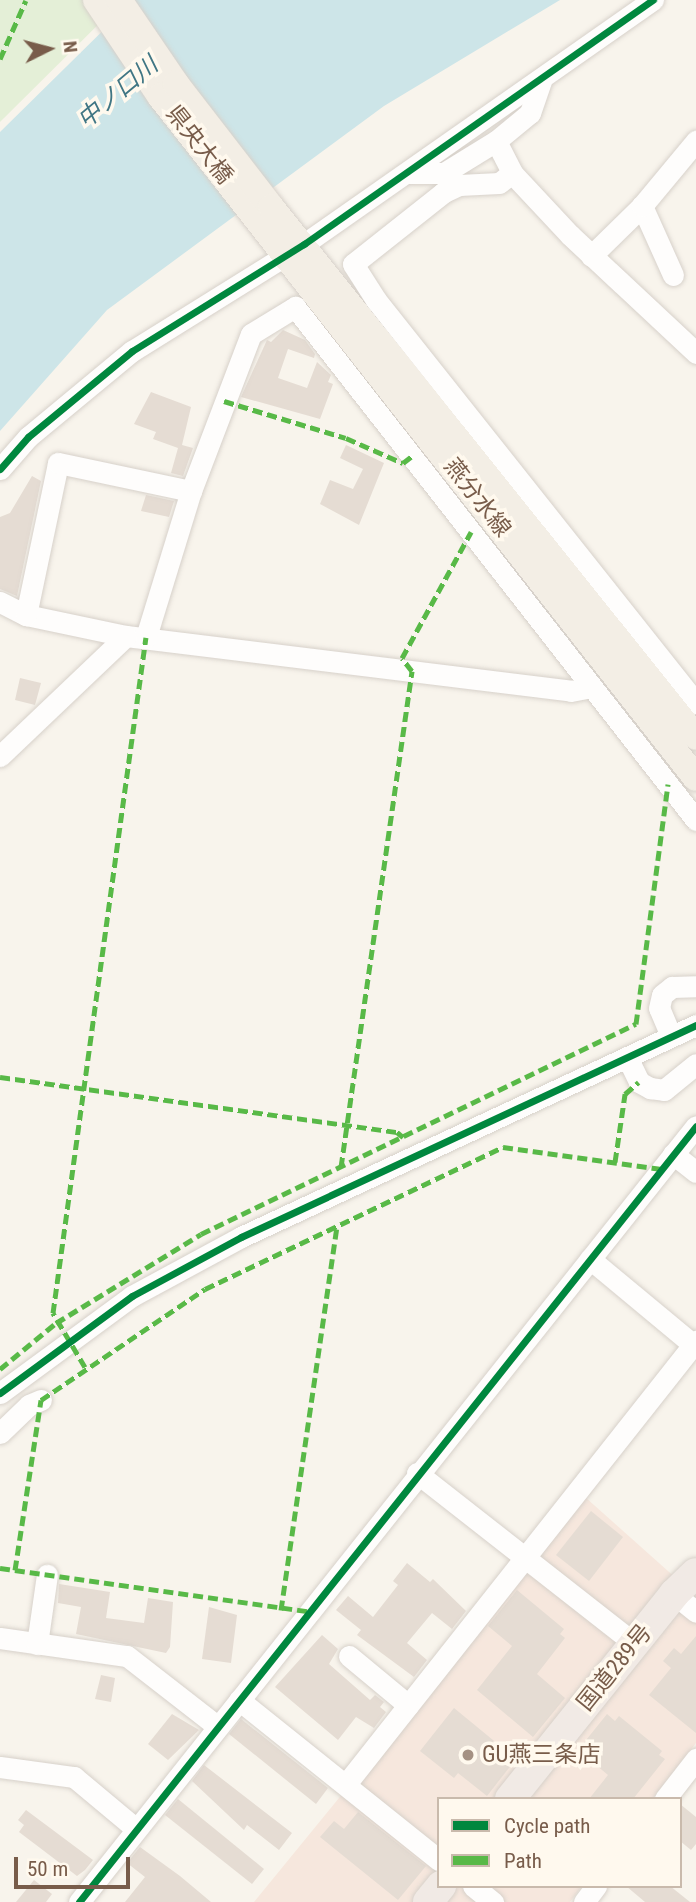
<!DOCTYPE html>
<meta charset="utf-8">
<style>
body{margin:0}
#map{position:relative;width:696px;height:1902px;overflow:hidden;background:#f8f4ec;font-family:"Roboto Condensed","Noto Sans JP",sans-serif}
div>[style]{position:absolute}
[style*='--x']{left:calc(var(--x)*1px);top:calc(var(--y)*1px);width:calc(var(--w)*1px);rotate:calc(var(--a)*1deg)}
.commercial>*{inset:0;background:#f6e7dd}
.green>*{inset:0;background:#e4efd7}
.water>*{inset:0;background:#cde5e8}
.building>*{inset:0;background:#e5dcd3}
.roads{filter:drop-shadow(0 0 2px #d7d1ca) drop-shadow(0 0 2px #d7d1ca)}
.minor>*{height:21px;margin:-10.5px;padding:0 10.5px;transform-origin:10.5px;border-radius:10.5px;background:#fefdfc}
.major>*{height:26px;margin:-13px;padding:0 13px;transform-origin:13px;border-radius:13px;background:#f3eee5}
.highway>*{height:30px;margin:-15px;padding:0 15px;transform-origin:15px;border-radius:15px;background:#f1eae5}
.quiet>*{height:5px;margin-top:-2.5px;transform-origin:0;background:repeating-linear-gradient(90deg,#58b947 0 10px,transparent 0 15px)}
.cycleway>*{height:7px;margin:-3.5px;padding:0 3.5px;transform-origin:3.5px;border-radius:3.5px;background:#00873e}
.dots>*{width:19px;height:19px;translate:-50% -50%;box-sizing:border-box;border:4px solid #fff9ee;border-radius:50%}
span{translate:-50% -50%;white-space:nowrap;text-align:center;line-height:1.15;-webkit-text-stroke:7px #fff9ee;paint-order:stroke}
.street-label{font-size:23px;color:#785c4a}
.poi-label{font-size:23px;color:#785c4a}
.left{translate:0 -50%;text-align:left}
.water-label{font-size:24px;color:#407684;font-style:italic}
.legend{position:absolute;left:437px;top:1797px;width:245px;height:91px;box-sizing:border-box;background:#fff9ee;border:2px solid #c9baac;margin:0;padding:9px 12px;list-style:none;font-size:21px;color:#785c4a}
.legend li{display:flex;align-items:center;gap:14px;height:35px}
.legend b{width:35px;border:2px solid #c9baac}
.north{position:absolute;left:14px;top:14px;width:70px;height:70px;-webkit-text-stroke:5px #fff9ee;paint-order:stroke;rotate:84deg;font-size:19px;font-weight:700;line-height:28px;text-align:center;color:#785c4a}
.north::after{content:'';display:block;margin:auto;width:24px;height:32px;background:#785c4a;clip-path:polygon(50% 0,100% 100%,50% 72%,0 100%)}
.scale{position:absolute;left:14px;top:1857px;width:116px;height:32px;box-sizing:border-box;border:4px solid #785c4a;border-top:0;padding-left:9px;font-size:21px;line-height:24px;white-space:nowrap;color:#785c4a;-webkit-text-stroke:5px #fff9ee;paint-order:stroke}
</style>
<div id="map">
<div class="commercial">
<div style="clip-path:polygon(585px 1497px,696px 1596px,696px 1743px,652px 1799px,439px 1799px,439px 1886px,582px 1886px,570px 1902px,254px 1902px)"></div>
</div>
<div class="green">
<div style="clip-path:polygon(0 0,123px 0,0 122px)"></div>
</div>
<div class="water">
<div style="clip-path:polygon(134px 0,560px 0,384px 106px,107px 310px,0 431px,0 132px)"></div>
</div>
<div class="building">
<div style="clip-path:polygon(283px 330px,305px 340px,315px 354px,314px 358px,288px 349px,278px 378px,307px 388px,317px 362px,331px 375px,328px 382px,333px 384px,320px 419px,241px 397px,267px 340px,271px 342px)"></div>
<div style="clip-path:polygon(151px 392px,191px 407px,182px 445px,193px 448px,183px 476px,171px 473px,178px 448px,153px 439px,156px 432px,134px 424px)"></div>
<div style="clip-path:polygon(346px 445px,384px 463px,359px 525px,320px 504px,330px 480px,353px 489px,363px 469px,340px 458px)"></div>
<div style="clip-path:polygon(32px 476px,41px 481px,17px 596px,0 589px,0 517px,10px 513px)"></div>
<div style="clip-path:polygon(146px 495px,174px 501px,169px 517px,141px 511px)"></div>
<div style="clip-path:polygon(20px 678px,41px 683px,35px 705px,15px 700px)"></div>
<div style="clip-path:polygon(591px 1511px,623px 1537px,589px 1581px,556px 1555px)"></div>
<div style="clip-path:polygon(407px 1563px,430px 1582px,433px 1579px,466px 1611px,452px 1629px,432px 1613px,407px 1643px,427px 1660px,414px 1677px,357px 1635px,361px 1630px,336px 1610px,348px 1596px,373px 1617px,398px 1585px,393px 1581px)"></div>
<div style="clip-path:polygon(59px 1584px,110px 1592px,106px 1618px,144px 1623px,148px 1598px,173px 1602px,170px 1647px,166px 1653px,76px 1634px,81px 1607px,58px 1603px)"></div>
<div style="clip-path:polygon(517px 1590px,564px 1629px,560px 1634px,565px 1638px,537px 1674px,565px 1698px,533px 1737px,477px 1690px,512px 1646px,488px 1626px)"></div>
<div style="clip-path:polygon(209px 1607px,237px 1615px,231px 1663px,202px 1659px)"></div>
<div style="clip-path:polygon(322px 1635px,338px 1649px,329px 1664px,370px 1700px,375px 1695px,384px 1702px,380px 1707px,386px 1712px,374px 1728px,356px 1717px,338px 1740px,275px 1687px)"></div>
<div style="clip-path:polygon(696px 1636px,696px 1733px,649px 1695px,671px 1668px,663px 1661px,674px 1648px,681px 1654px)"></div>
<div style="clip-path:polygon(101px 1675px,115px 1678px,111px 1702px,95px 1699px)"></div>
<div style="clip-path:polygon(454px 1708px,516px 1759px,487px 1796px,458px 1773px,454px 1778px,420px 1751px)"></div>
<div style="clip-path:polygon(172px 1714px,199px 1730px,168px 1760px,148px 1744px)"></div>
<div style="clip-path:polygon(607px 1714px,615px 1721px,619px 1716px,662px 1751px,659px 1755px,665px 1759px,633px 1799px,589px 1799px,608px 1775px,578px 1750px)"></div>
<div style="clip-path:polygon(241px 1719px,328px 1788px,316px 1804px,229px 1734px)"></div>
<div style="clip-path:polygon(204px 1765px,292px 1833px,279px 1850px,247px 1825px,244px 1830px,192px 1781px)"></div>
<div style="clip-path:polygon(178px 1799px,264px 1869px,252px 1884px,165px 1815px)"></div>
<div style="clip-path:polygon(680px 1804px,696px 1817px,696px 1844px,691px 1850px,680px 1841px)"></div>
<div style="clip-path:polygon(26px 1810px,93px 1860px,85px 1870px,77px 1876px,19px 1832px,24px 1825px,18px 1820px)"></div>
<div style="clip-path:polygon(358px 1812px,426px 1866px,398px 1900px,320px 1837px,334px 1821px,344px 1829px)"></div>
<div style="clip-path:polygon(140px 1847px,180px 1876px,211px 1902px,125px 1902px,145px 1877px,127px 1863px)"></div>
<div style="clip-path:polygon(34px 1880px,52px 1894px,46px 1902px,16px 1902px)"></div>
<div style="clip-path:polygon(626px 1886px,670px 1886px,690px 1902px,645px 1902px)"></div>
</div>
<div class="roads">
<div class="minor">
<div style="--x:496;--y:141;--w:36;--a:63"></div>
<div style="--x:512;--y:173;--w:85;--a:46.9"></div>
<div style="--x:570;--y:235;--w:173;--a:43.1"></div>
<div style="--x:407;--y:173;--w:37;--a:0"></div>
<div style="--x:444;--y:173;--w:61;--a:-31.6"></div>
<div style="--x:496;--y:141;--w:44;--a:-39.5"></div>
<div style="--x:530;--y:113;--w:34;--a:-71"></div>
<div style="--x:512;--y:173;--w:16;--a:142"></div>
<div style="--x:499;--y:183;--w:40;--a:177.1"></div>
<div style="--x:459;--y:185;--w:17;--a:155"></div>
<div style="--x:444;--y:192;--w:116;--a:141.6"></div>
<div style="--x:353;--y:264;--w:43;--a:57.4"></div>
<div style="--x:376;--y:300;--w:515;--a:51.55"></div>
<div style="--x:591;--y:256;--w:71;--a:-44.4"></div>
<div style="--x:673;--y:275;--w:76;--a:-114.2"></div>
<div style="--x:642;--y:206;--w:85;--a:-50.3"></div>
<div style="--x:0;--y:469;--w:43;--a:-48.8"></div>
<div style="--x:28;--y:437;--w:135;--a:-39.6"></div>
<div style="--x:132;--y:351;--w:203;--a:-31.9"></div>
<div style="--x:304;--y:244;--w:426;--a:-35"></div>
<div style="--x:0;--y:602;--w:29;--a:27"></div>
<div style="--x:26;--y:615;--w:102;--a:11.9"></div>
<div style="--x:126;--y:636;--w:448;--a:7"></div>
<div style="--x:571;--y:691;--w:21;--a:-11"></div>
<div style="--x:26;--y:615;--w:155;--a:-78.1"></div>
<div style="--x:58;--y:463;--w:136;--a:11.9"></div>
<div style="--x:146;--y:637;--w:153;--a:-72.9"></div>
<div style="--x:191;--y:491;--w:168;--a:-69.1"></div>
<div style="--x:251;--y:334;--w:52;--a:-31.5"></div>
<div style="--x:295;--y:307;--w:651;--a:51.99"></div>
<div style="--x:0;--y:756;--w:174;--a:-43.6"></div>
<div style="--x:671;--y:1036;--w:30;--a:-113"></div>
<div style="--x:659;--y:1008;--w:13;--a:-77"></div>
<div style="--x:662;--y:995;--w:13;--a:-39"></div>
<div style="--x:672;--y:987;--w:24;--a:-2"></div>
<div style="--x:627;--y:1057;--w:28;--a:64"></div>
<div style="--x:639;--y:1082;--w:13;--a:29"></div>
<div style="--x:650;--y:1088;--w:14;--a:8"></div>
<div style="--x:664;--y:1090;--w:41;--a:-39.1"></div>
<div style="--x:673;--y:1154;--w:29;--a:38"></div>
<div style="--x:590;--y:1259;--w:138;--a:39.7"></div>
<div style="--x:0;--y:1393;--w:164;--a:-36.3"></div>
<div style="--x:132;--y:1296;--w:124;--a:-28.4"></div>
<div style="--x:241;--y:1237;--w:502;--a:-24.98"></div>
<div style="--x:0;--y:1433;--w:40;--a:-44"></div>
<div style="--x:29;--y:1405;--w:13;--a:-23"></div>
<div style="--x:417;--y:1473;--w:276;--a:38.1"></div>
<div style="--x:674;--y:1594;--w:28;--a:39"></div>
<div style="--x:0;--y:1638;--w:128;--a:8.1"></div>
<div style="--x:127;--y:1656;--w:114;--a:37.9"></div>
<div style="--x:37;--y:1644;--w:70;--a:-81.8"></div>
<div style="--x:349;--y:1656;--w:77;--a:39.7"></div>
<div style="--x:239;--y:1700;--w:256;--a:38.7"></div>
<div style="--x:0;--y:1767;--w:75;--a:7.7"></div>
<div style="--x:74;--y:1777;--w:80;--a:39.9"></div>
<div style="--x:346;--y:1784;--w:565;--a:-51.69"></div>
<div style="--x:665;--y:1799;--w:51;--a:-52.2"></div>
<div style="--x:473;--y:1886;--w:26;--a:39"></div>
<div style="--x:79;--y:1902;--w:991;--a:-51.51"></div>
<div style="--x:584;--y:1902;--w:20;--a:-53"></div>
</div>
<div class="major">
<div style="--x:96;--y:0;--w:115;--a:56.3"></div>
<div style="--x:160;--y:96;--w:867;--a:51.84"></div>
<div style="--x:119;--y:0;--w:102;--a:55.8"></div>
<div style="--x:176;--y:84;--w:155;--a:52.3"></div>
<div style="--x:271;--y:207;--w:679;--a:51.27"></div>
</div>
<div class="highway">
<div style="--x:510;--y:1799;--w:263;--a:-51.3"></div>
<div style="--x:674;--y:1594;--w:30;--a:-44"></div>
<div style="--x:428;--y:1902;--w:21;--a:-51"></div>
</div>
</div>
<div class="quiet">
<div style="--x:0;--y:59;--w:64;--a:-66.2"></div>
<div style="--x:224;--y:401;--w:127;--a:16.9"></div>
<div style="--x:346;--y:438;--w:62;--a:23.7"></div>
<div style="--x:403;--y:463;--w:11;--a:-38"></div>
<div style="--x:0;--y:1077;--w:401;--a:7.9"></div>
<div style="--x:397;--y:1132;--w:8;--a:40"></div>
<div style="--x:615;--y:1162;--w:69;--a:-81.6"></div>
<div style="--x:625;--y:1094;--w:18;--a:-41"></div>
<div style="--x:341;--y:1167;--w:501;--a:-81.85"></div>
<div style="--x:412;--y:671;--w:16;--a:-128"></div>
<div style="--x:402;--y:658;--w:144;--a:-61.3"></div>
<div style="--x:85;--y:1367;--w:63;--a:-120.7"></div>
<div style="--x:53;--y:1313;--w:682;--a:-82.17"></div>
<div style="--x:0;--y:1369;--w:72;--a:-39.4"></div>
<div style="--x:56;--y:1323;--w:170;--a:-31.5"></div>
<div style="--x:201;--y:1234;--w:483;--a:-25.8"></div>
<div style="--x:636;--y:1024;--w:242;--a:-82.4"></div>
<div style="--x:0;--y:1568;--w:310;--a:8"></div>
<div style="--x:15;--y:1570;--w:172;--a:-81.3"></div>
<div style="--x:41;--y:1400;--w:198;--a:-34.1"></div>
<div style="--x:205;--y:1289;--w:330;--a:-25.5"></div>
<div style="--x:503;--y:1147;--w:160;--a:7.9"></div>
<div style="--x:281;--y:1610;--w:389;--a:-81.7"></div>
</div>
<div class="cycleway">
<div style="--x:0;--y:469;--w:43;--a:-48.8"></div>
<div style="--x:28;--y:437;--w:135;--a:-39.6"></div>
<div style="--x:132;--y:351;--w:203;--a:-31.9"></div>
<div style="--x:304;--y:244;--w:426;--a:-35"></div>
<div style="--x:0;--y:1393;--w:164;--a:-36.3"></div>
<div style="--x:132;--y:1296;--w:124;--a:-28.4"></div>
<div style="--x:241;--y:1237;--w:502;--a:-24.98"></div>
<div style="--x:79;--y:1902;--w:991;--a:-51.51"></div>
</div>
<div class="dots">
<div style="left:468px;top:1755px;background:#a59183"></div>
</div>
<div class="street-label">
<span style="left:199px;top:145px;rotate:52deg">県央大橋</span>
<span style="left:477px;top:498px;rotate:52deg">燕分水線</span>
<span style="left:615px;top:1668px;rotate:-51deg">国道289号</span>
</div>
<div class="poi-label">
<span class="left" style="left:482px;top:1755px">GU燕三条店</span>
</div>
<div class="water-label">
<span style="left:118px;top:93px;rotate:-40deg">中ノ口川</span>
</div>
<ul class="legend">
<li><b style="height:9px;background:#00873e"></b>Cycle path</li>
<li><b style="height:9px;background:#58b947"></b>Path</li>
</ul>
<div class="north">N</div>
<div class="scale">50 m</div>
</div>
